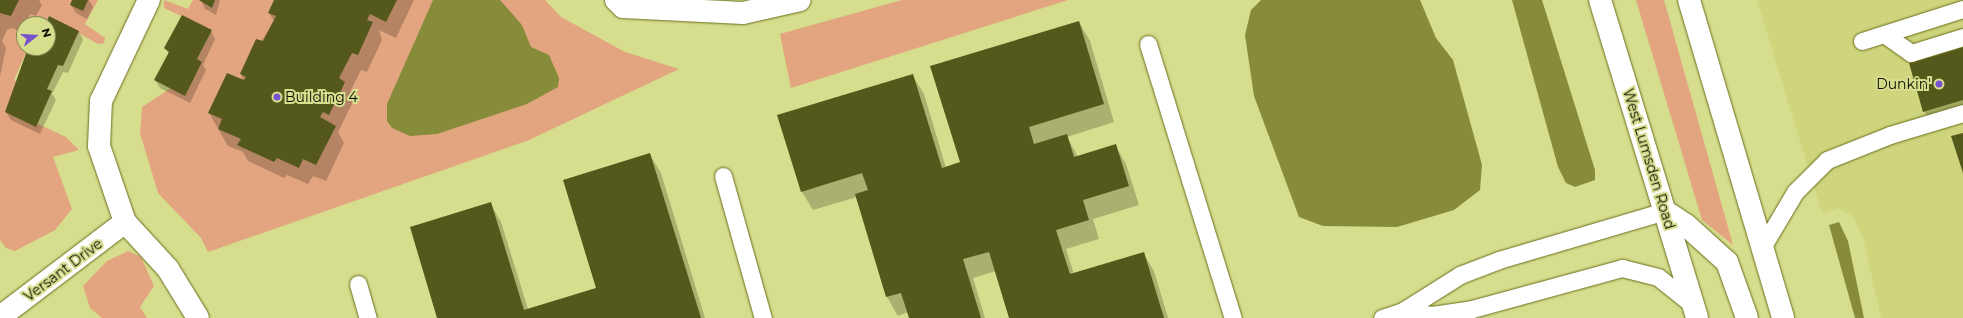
<!DOCTYPE html>
<style>
body{margin:0}
#map{position:relative;width:1963px;height:318px;overflow:hidden;background:#d6dd8d;font-family:Montserrat,sans-serif}
div>[style]{position:absolute}
[style*='--x']{left:calc(var(--x)*1px);top:calc(var(--y)*1px);width:calc(var(--w)*1px);rotate:calc(var(--a)*1deg)}
.built>*{inset:0;background:#ced57c}
.green>*{inset:0;background:#e2a57f}
.water>*{inset:0;background:#868c3a}
.shadow>*{inset:0;background:#0003}
.building>*{inset:0;background:#54581b}
.roads{filter:drop-shadow(0 0 1px #6a6f1d) drop-shadow(0 0 1px #6a6f1d)}
.lane>*{height:17px;margin:-8.5px;padding:0 8.5px;transform-origin:8.5px;border-radius:8.5px;background:#fff}
.street>*{height:22px;margin:-11px;padding:0 11px;transform-origin:11px;border-radius:11px;background:#fff}
.secondary>*{height:22px;margin:-11px;padding:0 11px;transform-origin:11px;border-radius:11px;background:#fff}
.dots>*{width:11px;height:11px;translate:-50% -50%;box-sizing:border-box;border:2px solid #d6dd8d;border-radius:50%}
span{translate:-50% -50%;white-space:nowrap;text-align:center;line-height:1.15;-webkit-text-stroke:4px #d6dd8d;paint-order:stroke}
.poi-label{font-size:14px;color:#0d0e00}
.right{translate:-100% -50%;text-align:right}
.left{translate:0 -50%;text-align:left}
.street-label{font-size:14px;color:#0d0e00}
.north{position:absolute;left:16px;top:16px;width:40px;height:40px;box-sizing:border-box;background:#d6dd8d;border:1px solid #868a55;border-radius:50%;rotate:73deg;font-size:11px;font-weight:700;line-height:16px;text-align:center;color:#0d0e00}
.north::after{content:'';display:block;margin:auto;width:14px;height:18px;background:#7653cd;clip-path:polygon(50% 0,100% 100%,50% 72%,0 100%)}
</style>
<div id="map">
<div class="built">
<div style="clip-path:polygon(1757px 0,1963px 0,1963px 318px,1881px 318px,1863px 237px,1853px 216px,1839px 208px,1822px 213px)"></div>
</div>
<div class="green">
<div style="clip-path:polygon(0 0,98px 0,85px 24px,105px 38px,104px 43px,98px 44px,49px 16px,46px 24px,24px 24px,24px 48px,28px 48px,14px 80px,19px 83px,36px 126px,38px 124px,66px 137px,79px 150px,53px 157px,72px 209px,55px 230px,15px 251px,6px 248px,0 240px)"></div>
<div style="clip-path:polygon(164px 0,188px 9px,193px 0,545px 0,561px 17px,625px 52px,679px 69px,529px 140px,208px 252px,201px 238px,158px 193px,140px 133px,142px 107px,171px 88px,185px 95px,202px 62px,197px 59px,212px 30px,164px 8px)"></div>
<div style="clip-path:polygon(902px 0,1068px 0,791px 88px,780px 34px)"></div>
<div style="clip-path:polygon(1636px 0,1664px 0,1733px 245px,1702px 220px)"></div>
<div style="clip-path:polygon(128px 251px,141px 257px,154px 286px,140px 307px,147px 318px,102px 318px,90px 308px,83px 286px,107px 261px)"></div>
</div>
<div class="water">
<div style="clip-path:polygon(433px 0,500px 0,522px 25px,531px 47px,549px 55px,559px 78px,558px 87px,527px 104px,437px 134px,410px 136px,392px 128px,387px 121px,387px 104px)"></div>
<div style="clip-path:polygon(1261px 0,1420px 0,1436px 38px,1453px 60px,1482px 165px,1480px 190px,1454px 210px,1397px 227px,1323px 226px,1299px 217px,1254px 96px,1245px 35px,1251px 10px)"></div>
<div style="clip-path:polygon(1512px 0,1542px 0,1595px 170px,1595px 180px,1575px 187px,1566px 183px,1558px 167px)"></div>
<div style="clip-path:polygon(1839px 222px,1848px 241px,1864px 318px,1855px 318px,1829px 225px)"></div>
</div>
<div class="shadow">
<div style="clip-path:polygon(0 0,39px 0,42px 5px,36px 16px,30px 14px,20px 32px,13px 28px,7px 30px,2px 41px,6px 48px,0 76px)"></div>
<div style="clip-path:polygon(74px 0,89px 0,93px 7px,87px 19px,76px 13px,71px 5px)"></div>
<div style="clip-path:polygon(201px 0,220px 0,216px 15px,205px 9px)"></div>
<div style="clip-path:polygon(275px 0,414px 0,396px 38px,379px 30px,382px 40px,367px 72px,361px 70px,350px 92px,354px 100px,338px 132px,344px 143px,326px 181px,313px 176px,308px 184px,287px 175px,284px 178px,248px 161px,243px 152px,228px 146px,209px 113px,244px 82px,241px 74px,274px 21px,269px 13px)"></div>
<div style="clip-path:polygon(50px 18px,79px 32px,83px 40px,68px 73px,63px 72px,52px 94px,56px 100px,40px 134px,11px 120px,6px 112px,29px 48px,48px 48px)"></div>
<div style="clip-path:polygon(1079px 22px,1090px 41px,1114px 122px,1067px 137px,1078px 157px,1115px 145px,1126px 164px,1139px 205px,1093px 219px,1099px 239px,1066px 249px,1074px 274px,1143px 253px,1154px 271px,1168px 318px,1010px 318px,996px 271px,973px 278px,985px 318px,910px 318px,908px 312px,898px 316px,887px 297px,857px 197px,813px 210px,802px 192px,913px 76px,924px 94px,946px 168px,961px 163px)"></div>
<div style="clip-path:polygon(211px 31px,215px 39px,203px 65px,206px 70px,190px 103px,160px 88px,155px 80px,169px 54px,165px 48px)"></div>
<div style="clip-path:polygon(1963px 48px,1963px 119px,1934px 128px,1924px 111px)"></div>
<div style="clip-path:polygon(650px 155px,661px 173px,705px 318px,438px 318px,490px 203px,501px 222px,528px 309px,597px 288px)"></div>
</div>
<div class="building">
<div style="clip-path:polygon(0 0,19px 0,11px 16px,0 13px)"></div>
<div style="clip-path:polygon(72px 0,88px 0,83px 11px,70px 5px)"></div>
<div style="clip-path:polygon(199px 0,215px 0,212px 8px)"></div>
<div style="clip-path:polygon(274px 0,397px 0,386px 22px,370px 14px,367px 20px,373px 22px,358px 55px,352px 53px,339px 78px,345px 82px,329px 115px,323px 112px,320px 117px,336px 126px,316px 165px,303px 159px,299px 168px,277px 158px,274px 162px,237px 145px,241px 139px,218px 129px,222px 119px,208px 113px,227px 73px,244px 80px,246px 77px,240px 74px,256px 39px,263px 41px,276px 16px,268px 13px)"></div>
<div style="clip-path:polygon(182px 15px,212px 30px,197px 59px,202px 62px,185px 96px,154px 80px,169px 52px,164px 48px)"></div>
<div style="clip-path:polygon(49px 16px,79px 31px,63px 66px,58px 65px,47px 89px,52px 91px,36px 127px,5px 112px,28px 48px,48px 48px,46px 24px)"></div>
<div style="clip-path:polygon(1079px 21px,1104px 104px,1029px 127px,1034px 144px,1067px 134px,1074px 157px,1116px 144px,1129px 186px,1083px 200px,1089px 220px,1056px 230px,1070px 274px,1144px 252px,1164px 318px,1009px 318px,989px 252px,963px 259px,981px 318px,909px 318px,901px 293px,886px 297px,855px 194px,868px 190px,862px 173px,801px 192px,777px 115px,913px 74px,942px 168px,960px 162px,930px 66px)"></div>
<div style="clip-path:polygon(1963px 47px,1963px 100px,1923px 112px,1909px 63px)"></div>
<div style="clip-path:polygon(1963px 133px,1963px 173px,1951px 136px)"></div>
<div style="clip-path:polygon(650px 153px,701px 318px,437px 318px,410px 227px,491px 202px,524px 310px,596px 288px,563px 180px)"></div>
</div>
<div class="roads">
<div class="lane">
<div style="--x:1884;--y:34;--w:33;--a:35"></div>
<div style="--x:1911;--y:53;--w:54;--a:-17.1"></div>
<div style="--x:1862;--y:41;--w:106;--a:-17.6"></div>
<div style="--x:1148;--y:44;--w:287;--a:72.8"></div>
<div style="--x:723;--y:176;--w:148;--a:74.3"></div>
<div style="--x:1665;--y:211;--w:173;--a:163.6"></div>
<div style="--x:1499;--y:260;--w:42;--a:159"></div>
<div style="--x:1460;--y:275;--w:67;--a:147.7"></div>
<div style="--x:1403;--y:311;--w:29;--a:8"></div>
<div style="--x:1432;--y:315;--w:40;--a:-8.5"></div>
<div style="--x:1472;--y:309;--w:156;--a:-15.3"></div>
<div style="--x:1622;--y:268;--w:37;--a:14"></div>
<div style="--x:1658;--y:277;--w:45;--a:38.7"></div>
<div style="--x:1763;--y:246;--w:63;--a:-59.3"></div>
<div style="--x:1795;--y:192;--w:45;--a:-45"></div>
<div style="--x:1827;--y:160;--w:68;--a:-21.6"></div>
<div style="--x:1890;--y:135;--w:76;--a:-16.8"></div>
<div style="--x:358;--y:284;--w:35;--a:74"></div>
<div style="--x:1382;--y:318;--w:22;--a:-18"></div>
</div>
<div class="street">
<div style="--x:616;--y:0;--w:10;--a:45"></div>
<div style="--x:623;--y:7;--w:120;--a:2.9"></div>
<div style="--x:743;--y:13;--w:58;--a:-12.8"></div>
<div style="--x:125;--y:222;--w:80;--a:-108.9"></div>
<div style="--x:99;--y:146;--w:45;--a:-87.5"></div>
<div style="--x:101;--y:101;--w:112;--a:-64.6"></div>
<div style="--x:0;--y:317;--w:157;--a:-37.2"></div>
<div style="--x:125;--y:222;--w:64;--a:47.5"></div>
<div style="--x:168;--y:269;--w:57;--a:58.5"></div>
</div>
<div class="secondary">
<div style="--x:1600;--y:0;--w:332;--a:73"></div>
<div style="--x:1689;--y:0;--w:332;--a:73.5"></div>
<div style="--x:1665;--y:211;--w:25;--a:34"></div>
<div style="--x:1686;--y:225;--w:55;--a:42.1"></div>
<div style="--x:1727;--y:262;--w:59;--a:70.3"></div>
</div>
</div>
<div class="dots">
<div style="left:1939px;top:84px;background:#7653cd"></div>
<div style="left:277px;top:97px;background:#7653cd"></div>
</div>
<div class="poi-label">
<span class="right" style="left:1931px;top:84px">Dunkin'</span>
<span class="left" style="left:285px;top:97px">Building 4</span>
</div>
<div class="street-label">
<span style="left:1649px;top:159px;rotate:73deg">West Lumsden Road</span>
<span style="left:63px;top:270px;rotate:-37deg">Versant Drive</span>
</div>
<div class="north">N</div>
</div>
